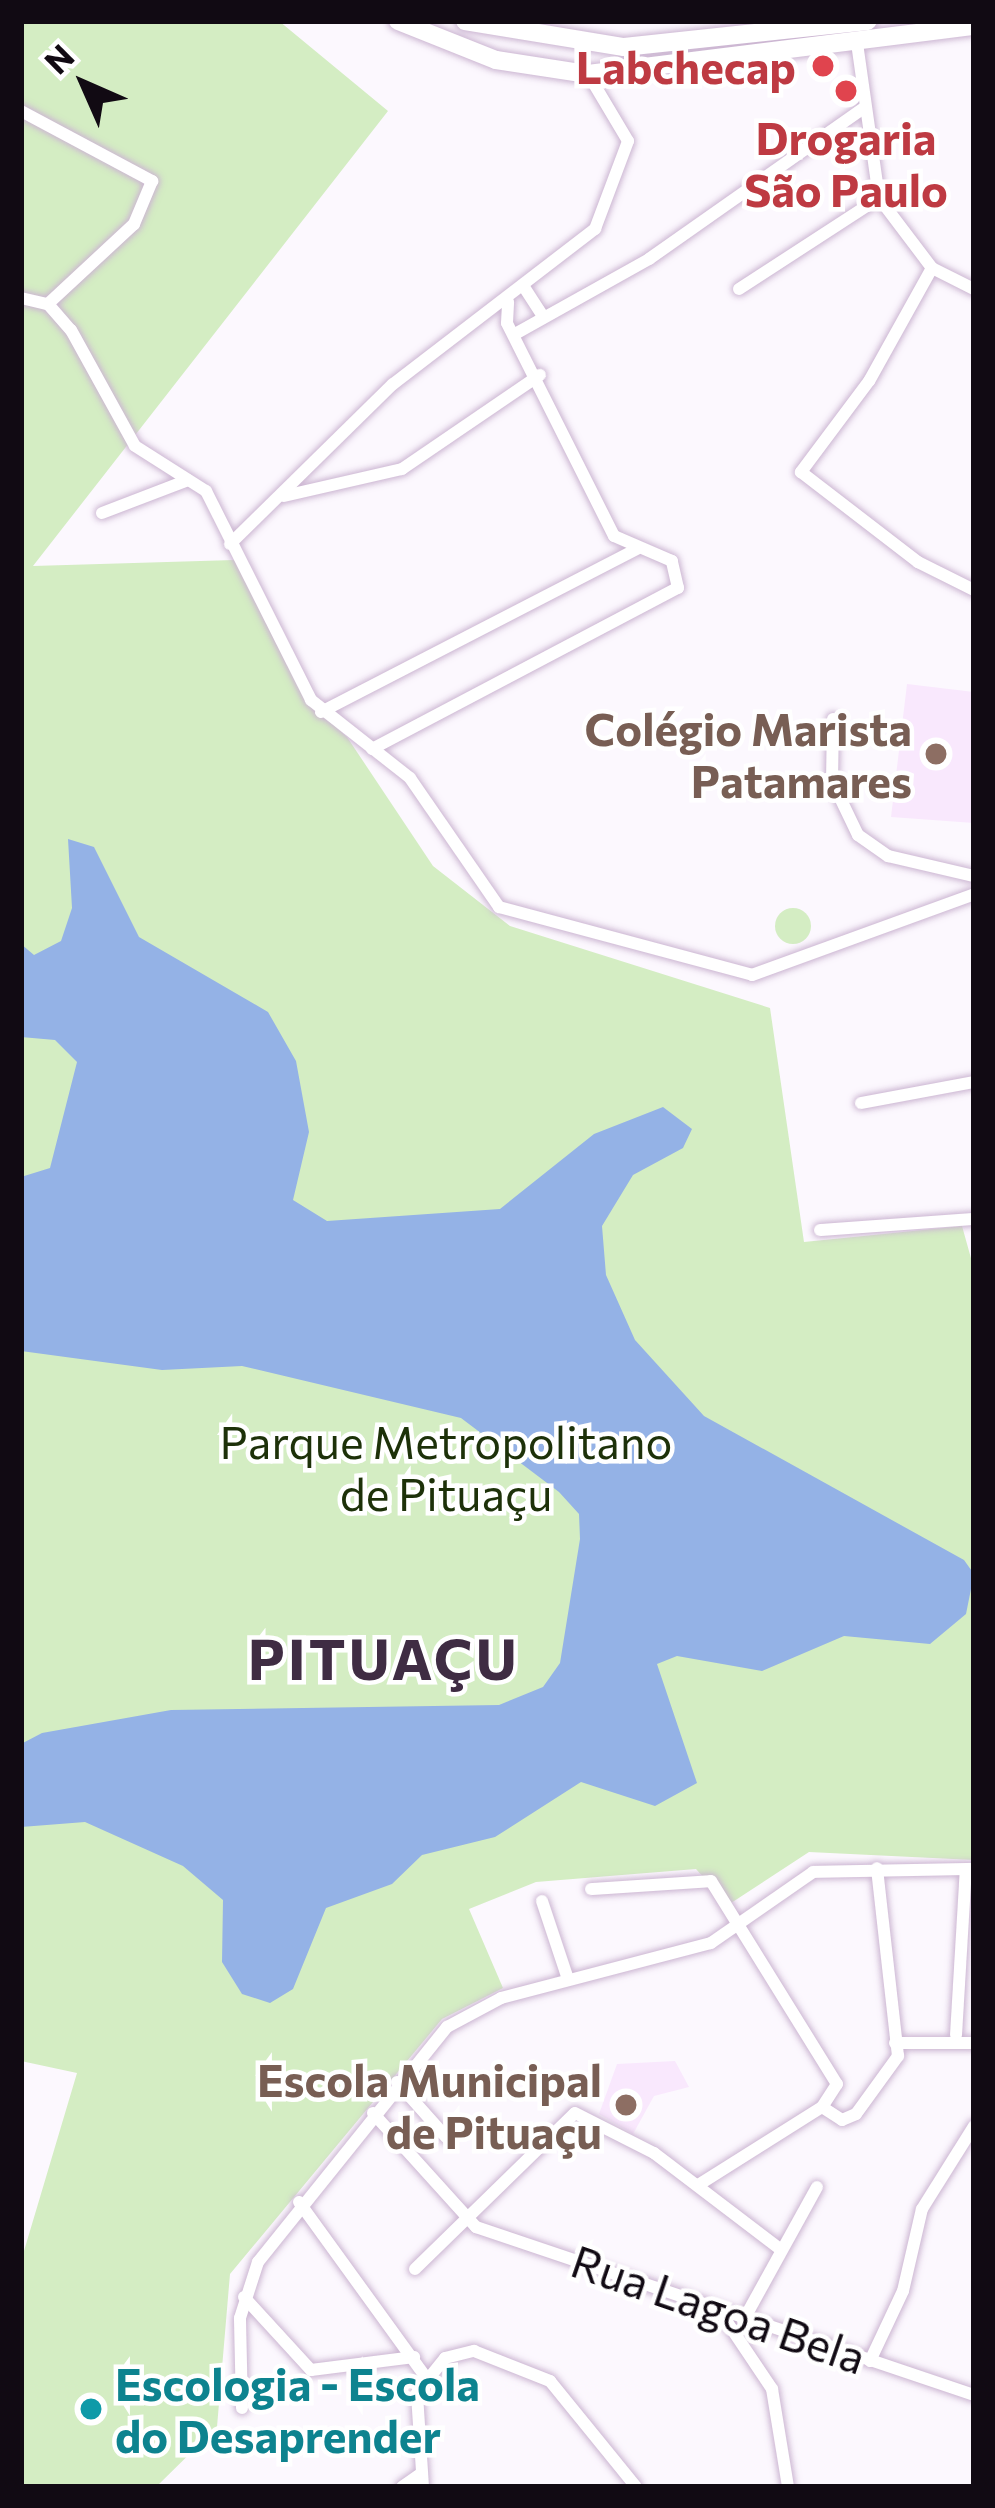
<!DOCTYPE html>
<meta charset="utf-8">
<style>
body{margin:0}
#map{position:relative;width:995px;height:2508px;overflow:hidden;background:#fcf8fe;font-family:Commissioner,sans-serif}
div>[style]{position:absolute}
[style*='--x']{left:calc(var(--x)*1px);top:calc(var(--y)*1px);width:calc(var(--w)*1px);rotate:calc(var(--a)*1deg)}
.built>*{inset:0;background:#f9e8fd}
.green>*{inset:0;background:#d4edc3}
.round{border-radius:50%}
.water>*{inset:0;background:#94b2e6}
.roads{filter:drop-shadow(0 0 3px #ccb6d2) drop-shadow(0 0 3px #ccb6d2)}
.street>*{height:12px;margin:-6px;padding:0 6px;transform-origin:6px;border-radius:6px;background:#fff}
.primary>*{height:18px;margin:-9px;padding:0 9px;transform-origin:9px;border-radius:9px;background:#fff}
.dots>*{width:33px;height:33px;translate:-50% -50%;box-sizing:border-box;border:6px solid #fff;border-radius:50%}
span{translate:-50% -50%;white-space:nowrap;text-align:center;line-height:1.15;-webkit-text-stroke:9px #fff;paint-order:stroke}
.health-label{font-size:45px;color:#be3a42;font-weight:700}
.right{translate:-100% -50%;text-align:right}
.education-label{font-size:45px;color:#785e54;font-weight:700}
.park-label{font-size:45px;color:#1d3109}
.street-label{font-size:45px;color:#110a13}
.culture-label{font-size:45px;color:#0d838f;font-weight:700}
.left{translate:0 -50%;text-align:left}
.district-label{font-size:57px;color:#3f2c43;font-weight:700;letter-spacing:3px}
.frame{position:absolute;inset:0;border:24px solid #110a13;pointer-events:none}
.north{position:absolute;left:24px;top:24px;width:120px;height:120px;-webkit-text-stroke:9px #fff;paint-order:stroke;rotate:315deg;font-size:33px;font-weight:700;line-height:48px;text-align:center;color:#110a13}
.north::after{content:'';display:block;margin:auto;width:42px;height:54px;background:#110a13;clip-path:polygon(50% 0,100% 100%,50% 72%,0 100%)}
</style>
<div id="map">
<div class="built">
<div style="clip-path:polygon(907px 684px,974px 692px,974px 823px,891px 817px)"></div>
<div style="clip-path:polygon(675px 2061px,689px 2087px,654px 2096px,633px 2134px,599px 2114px,617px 2064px)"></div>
</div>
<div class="green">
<div style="clip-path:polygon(21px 21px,279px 21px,388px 111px,33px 566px,234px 560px,306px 700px,347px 737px,433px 866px,510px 926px,770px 1008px,804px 1242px,962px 1226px,974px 1269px,974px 1860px,809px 1852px,728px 1905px,696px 1869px,536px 1882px,469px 1909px,503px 1988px,442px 2019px,230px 2274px,217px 2427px,156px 2487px,21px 2487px,21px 2261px,77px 2073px,21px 2061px)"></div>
<div class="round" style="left:775px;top:908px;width:36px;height:36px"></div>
</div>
<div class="water">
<div style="clip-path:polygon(68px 839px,94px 847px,139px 937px,268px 1012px,296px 1061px,309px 1132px,293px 1200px,327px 1221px,500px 1209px,594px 1134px,663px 1107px,692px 1129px,683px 1148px,633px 1175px,602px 1226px,606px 1275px,635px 1340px,704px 1416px,964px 1560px,974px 1574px,966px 1614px,930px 1644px,844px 1636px,762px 1671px,677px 1656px,657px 1664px,697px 1783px,655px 1806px,581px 1782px,495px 1837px,422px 1855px,392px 1884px,326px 1908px,293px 1989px,270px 2003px,242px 1994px,222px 1962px,223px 1900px,183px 1866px,85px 1822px,21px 1827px,21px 1744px,42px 1733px,171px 1710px,499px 1705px,543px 1687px,560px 1663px,580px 1539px,579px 1514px,559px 1492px,461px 1418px,242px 1366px,162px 1370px,21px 1351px,21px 1177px,50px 1168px,77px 1062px,55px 1040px,21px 1037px,21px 944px,34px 955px,61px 941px,72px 908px)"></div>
</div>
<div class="roads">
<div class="street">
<div style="--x:857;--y:43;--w:157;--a:81.9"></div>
<div style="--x:879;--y:198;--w:88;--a:52.9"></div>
<div style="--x:932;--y:268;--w:47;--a:26.6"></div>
<div style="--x:21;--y:111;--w:149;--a:28.1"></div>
<div style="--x:152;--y:181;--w:47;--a:112.7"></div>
<div style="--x:134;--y:224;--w:117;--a:137.1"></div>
<div style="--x:932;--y:268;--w:129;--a:119.1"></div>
<div style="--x:869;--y:381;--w:114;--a:126.8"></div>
<div style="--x:801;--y:472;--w:148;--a:37.6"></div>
<div style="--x:918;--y:562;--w:63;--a:26.6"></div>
<div style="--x:524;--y:287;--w:33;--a:57"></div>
<div style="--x:739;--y:289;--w:167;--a:-33"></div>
<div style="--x:21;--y:298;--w:28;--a:13"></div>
<div style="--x:48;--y:304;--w:35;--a:49"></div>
<div style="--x:71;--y:330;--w:132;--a:61.1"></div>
<div style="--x:135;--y:446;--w:84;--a:32.4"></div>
<div style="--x:206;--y:491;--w:234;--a:63.3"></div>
<div style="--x:311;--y:700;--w:126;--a:38.2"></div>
<div style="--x:410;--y:778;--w:157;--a:55.4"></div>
<div style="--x:499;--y:907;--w:262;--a:15"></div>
<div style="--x:752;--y:975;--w:236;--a:-20"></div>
<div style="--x:515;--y:334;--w:154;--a:-29.2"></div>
<div style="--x:649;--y:259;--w:264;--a:-35.1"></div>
<div style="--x:284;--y:496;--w:121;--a:-12.9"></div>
<div style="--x:402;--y:469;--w:167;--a:-34.3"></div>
<div style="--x:102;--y:513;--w:92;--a:-21"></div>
<div style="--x:230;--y:544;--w:228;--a:-44.5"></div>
<div style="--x:393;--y:384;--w:255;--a:-37.5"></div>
<div style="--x:595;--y:229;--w:94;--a:-69.4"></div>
<div style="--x:628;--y:141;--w:78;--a:-120.8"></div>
<div style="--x:321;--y:712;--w:356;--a:-27.3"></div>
<div style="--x:833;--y:719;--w:62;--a:90.9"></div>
<div style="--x:832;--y:781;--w:60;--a:64.3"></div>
<div style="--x:858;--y:835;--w:37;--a:35"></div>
<div style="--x:888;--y:856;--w:88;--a:13.1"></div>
<div style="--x:372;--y:749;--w:346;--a:-27.8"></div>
<div style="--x:678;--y:588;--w:28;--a:-103"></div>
<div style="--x:672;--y:561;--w:63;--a:-156.7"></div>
<div style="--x:614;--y:536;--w:238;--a:-116.7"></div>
<div style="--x:507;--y:323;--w:21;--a:-87"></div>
<div style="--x:861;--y:1103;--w:115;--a:-10.5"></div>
<div style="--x:820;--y:1230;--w:154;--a:-4.1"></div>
<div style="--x:591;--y:1889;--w:120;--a:-3.8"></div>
<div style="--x:711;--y:1881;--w:239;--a:58.2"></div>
<div style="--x:837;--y:2084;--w:27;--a:123"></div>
<div style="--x:822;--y:2107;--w:146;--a:147.8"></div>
<div style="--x:542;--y:1901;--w:82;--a:71.6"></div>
<div style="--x:956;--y:2035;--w:166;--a:-86.6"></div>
<div style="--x:895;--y:2043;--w:79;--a:0"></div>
<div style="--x:397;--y:2082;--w:74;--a:48.3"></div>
<div style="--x:822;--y:2107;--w:24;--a:33"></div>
<div style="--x:842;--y:2120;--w:15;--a:-23"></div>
<div style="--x:856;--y:2114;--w:72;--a:-54.1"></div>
<div style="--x:898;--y:2056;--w:189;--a:-96.4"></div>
<div style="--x:373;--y:2113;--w:154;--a:47.9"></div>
<div style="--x:476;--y:2227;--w:526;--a:18.64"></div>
<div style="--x:299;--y:2202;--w:215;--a:54.1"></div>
<div style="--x:415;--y:2269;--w:223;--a:-44.3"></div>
<div style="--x:575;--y:2113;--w:89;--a:26.9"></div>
<div style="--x:654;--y:2153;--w:158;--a:37.3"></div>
<div style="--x:244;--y:2297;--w:99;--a:47.5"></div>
<div style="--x:311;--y:2370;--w:104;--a:-7.2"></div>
<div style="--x:721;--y:2313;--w:92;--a:56.1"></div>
<div style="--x:772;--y:2389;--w:99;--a:80.7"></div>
<div style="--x:743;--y:2321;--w:153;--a:-61.1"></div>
<div style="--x:870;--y:2361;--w:77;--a:-64.8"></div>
<div style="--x:903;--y:2291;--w:84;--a:-77"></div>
<div style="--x:922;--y:2209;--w:98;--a:-57.9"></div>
<div style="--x:242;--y:2408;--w:90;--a:-91.3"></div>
<div style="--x:240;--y:2318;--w:59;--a:-72.2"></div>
<div style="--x:258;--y:2262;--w:302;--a:-51.2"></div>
<div style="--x:447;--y:2027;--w:61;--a:-28.2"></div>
<div style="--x:501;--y:1998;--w:217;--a:-14.7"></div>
<div style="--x:711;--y:1943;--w:124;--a:-34.8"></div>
<div style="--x:813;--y:1872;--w:161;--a:-1.1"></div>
<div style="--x:402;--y:2487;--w:21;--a:-35"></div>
<div style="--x:423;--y:2487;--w:94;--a:-93.7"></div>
<div style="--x:417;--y:2393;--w:45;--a:-51.3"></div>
<div style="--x:445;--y:2358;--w:30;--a:-14"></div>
<div style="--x:474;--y:2351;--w:82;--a:21.5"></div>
<div style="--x:550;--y:2381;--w:136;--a:50.9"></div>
</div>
<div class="primary">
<div style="--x:398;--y:21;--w:105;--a:21.7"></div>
<div style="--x:496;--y:60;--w:93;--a:8.7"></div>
<div style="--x:588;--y:74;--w:389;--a:-7.1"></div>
<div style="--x:465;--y:21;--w:161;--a:9.3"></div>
<div style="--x:624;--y:47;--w:245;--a:-6.1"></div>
</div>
</div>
<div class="dots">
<div style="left:823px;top:66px;background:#e0444e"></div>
<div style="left:846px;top:91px;background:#e0444e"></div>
<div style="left:936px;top:754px;background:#8d6e63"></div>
<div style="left:626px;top:2105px;background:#8d6e63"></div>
<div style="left:91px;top:2409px;background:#0f9aa8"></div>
</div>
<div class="health-label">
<span class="right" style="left:796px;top:66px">Labchecap</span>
<span style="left:846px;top:163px">Drogaria<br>São Paulo</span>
</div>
<div class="education-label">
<span class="right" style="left:912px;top:754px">Colégio Marista<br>Patamares</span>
<span class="right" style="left:602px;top:2105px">Escola Municipal<br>de Pituaçu</span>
</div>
<div class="park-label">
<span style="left:446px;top:1467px">Parque Metropolitano<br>de Pituaçu</span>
</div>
<div class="street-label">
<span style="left:719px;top:2308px;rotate:19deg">Rua Lagoa Bela</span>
</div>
<div class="culture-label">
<span class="left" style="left:115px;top:2409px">Escologia - Escola<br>do Desaprender</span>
</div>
<div class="district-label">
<span style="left:384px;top:1658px">PITUAÇU</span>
</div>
<div class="frame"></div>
<div class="north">N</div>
</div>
